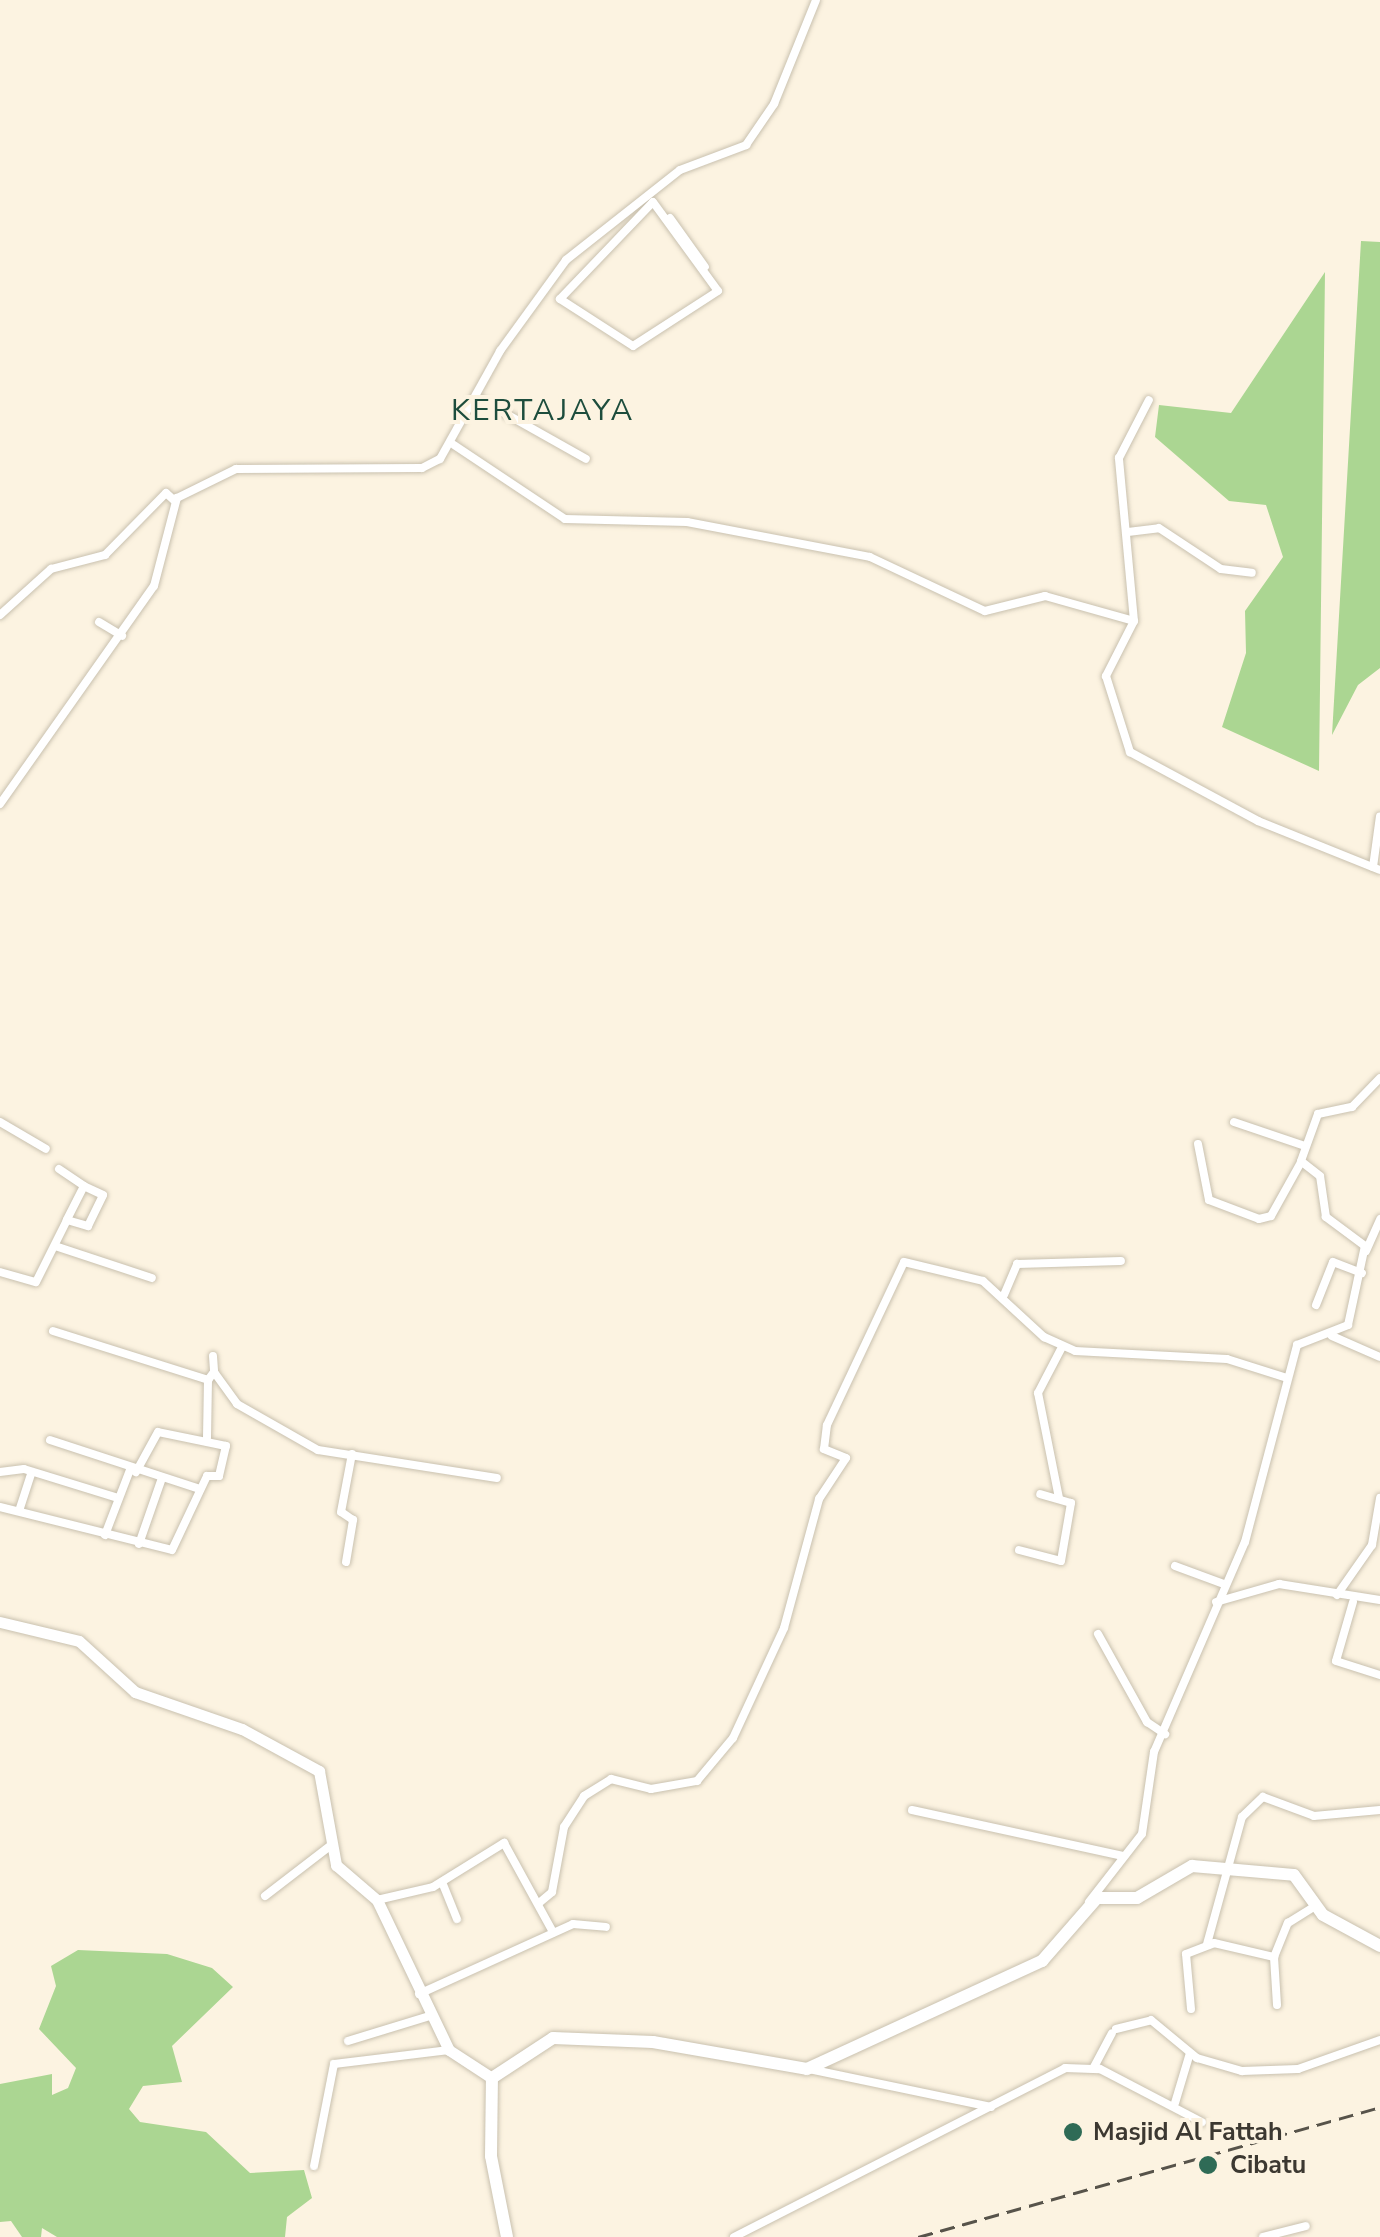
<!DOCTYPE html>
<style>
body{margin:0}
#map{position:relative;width:1380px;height:2237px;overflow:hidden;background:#fcf3e1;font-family:"Nunito Sans",sans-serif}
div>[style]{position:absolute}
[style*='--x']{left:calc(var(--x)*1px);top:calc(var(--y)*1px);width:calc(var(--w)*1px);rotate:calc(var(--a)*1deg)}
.green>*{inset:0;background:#abd692}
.roads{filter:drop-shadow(0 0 2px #c9c1af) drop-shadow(0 0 2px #c9c1af)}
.street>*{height:8px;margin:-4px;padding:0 4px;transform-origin:4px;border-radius:4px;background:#fff}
.secondary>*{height:11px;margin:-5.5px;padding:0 5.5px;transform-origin:5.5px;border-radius:5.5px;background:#fff}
.primary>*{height:12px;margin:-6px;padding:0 6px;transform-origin:6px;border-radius:6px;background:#fff}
.rail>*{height:2.5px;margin-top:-1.25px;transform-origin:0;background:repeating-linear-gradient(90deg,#57534a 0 15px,transparent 0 23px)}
.dots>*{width:28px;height:28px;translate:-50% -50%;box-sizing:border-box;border:5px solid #fcf3e1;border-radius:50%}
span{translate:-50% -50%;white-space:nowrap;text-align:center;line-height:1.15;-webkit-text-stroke:8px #fcf3e1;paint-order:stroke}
.poi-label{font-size:25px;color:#3c3831;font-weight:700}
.left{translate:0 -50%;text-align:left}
.quarter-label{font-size:30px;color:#1d4d3d;letter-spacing:2.5px}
</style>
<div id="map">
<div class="green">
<div style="clip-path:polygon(1361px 241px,1380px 242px,1380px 668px,1358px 685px,1332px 735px)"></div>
<div style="clip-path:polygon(1325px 272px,1319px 771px,1222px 727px,1246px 653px,1245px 611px,1283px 557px,1266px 505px,1229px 501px,1155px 437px,1159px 405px,1231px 413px)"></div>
<div style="clip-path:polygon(78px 1950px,167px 1954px,212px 1968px,233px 1987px,172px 2046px,182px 2082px,143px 2086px,129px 2109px,140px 2122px,206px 2132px,250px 2173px,304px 2170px,312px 2198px,287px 2217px,285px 2237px,57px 2237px,42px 2228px,41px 2237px,22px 2237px,11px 2221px,0 2222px,0 2084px,52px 2074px,52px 2095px,68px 2088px,76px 2068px,39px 2029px,56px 1986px,51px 1966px)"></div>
</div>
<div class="roads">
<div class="street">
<div style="--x:653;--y:202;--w:110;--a:53.9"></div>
<div style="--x:718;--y:291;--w:101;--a:147.1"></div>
<div style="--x:633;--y:346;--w:87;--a:-147.2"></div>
<div style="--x:560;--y:299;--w:134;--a:-46.2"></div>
<div style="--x:670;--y:218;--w:60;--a:54.5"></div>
<div style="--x:476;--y:397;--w:126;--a:29.4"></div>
<div style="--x:454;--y:445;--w:133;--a:33.7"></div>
<div style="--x:565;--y:519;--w:122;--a:1.4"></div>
<div style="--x:687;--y:522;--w:186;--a:10.8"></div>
<div style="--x:870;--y:557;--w:127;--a:25.2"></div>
<div style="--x:985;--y:611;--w:62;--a:-14"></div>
<div style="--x:1045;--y:596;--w:92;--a:15.7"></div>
<div style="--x:1134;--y:621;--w:62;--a:117"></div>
<div style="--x:1106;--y:676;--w:80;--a:72.5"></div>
<div style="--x:1130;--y:752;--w:145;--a:28.3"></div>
<div style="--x:1258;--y:821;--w:131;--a:21.9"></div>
<div style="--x:1128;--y:532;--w:31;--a:-7"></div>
<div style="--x:1159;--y:528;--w:74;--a:33.5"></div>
<div style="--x:1221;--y:569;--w:31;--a:7"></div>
<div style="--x:0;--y:615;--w:69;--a:-42"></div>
<div style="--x:51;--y:569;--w:56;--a:-14.5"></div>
<div style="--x:105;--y:555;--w:87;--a:-45.5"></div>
<div style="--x:166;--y:493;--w:12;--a:42"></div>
<div style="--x:1134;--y:621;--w:164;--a:-95.3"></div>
<div style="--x:1119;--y:458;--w:65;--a:-62.7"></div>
<div style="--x:99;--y:622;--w:27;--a:31"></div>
<div style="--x:0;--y:804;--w:267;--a:-54.8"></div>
<div style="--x:154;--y:586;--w:91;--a:-75.4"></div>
<div style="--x:177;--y:498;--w:66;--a:-26.2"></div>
<div style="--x:236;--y:469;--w:186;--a:-0.3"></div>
<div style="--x:422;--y:468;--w:20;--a:-27"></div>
<div style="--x:440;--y:459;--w:124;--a:-60.9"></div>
<div style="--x:500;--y:351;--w:112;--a:-54"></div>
<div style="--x:566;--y:260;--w:145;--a:-38.3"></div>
<div style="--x:680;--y:170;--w:71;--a:-20.7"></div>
<div style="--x:746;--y:145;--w:50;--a:-55.7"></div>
<div style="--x:774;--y:104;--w:112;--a:-68"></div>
<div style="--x:1373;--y:867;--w:51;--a:-82.2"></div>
<div style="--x:0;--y:1122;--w:53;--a:30.4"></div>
<div style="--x:1234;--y:1122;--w:75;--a:18.7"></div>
<div style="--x:1198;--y:1144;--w:57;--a:78.9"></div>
<div style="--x:1209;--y:1200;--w:53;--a:20.8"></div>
<div style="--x:1259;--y:1219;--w:12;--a:-14"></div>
<div style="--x:1271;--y:1216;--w:60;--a:-60.9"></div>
<div style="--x:59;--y:1169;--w:30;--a:34"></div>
<div style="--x:55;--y:1246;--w:102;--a:18.3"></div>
<div style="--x:1366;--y:1251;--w:35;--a:-66"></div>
<div style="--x:0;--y:1272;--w:37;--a:16"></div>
<div style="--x:36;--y:1282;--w:69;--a:-63.4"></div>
<div style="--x:67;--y:1220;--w:22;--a:16"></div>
<div style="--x:88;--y:1226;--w:34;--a:-64"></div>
<div style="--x:103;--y:1195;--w:21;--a:-155"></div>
<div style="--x:84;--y:1186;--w:38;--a:117"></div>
<div style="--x:1004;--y:1295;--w:34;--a:-67"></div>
<div style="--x:1017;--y:1264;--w:104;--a:-1.7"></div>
<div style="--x:1316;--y:1305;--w:46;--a:-68.4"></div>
<div style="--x:1333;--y:1262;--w:31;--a:21"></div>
<div style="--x:53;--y:1331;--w:163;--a:17.5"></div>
<div style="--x:208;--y:1380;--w:58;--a:91"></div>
<div style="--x:1332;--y:1336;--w:52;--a:23.6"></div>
<div style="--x:213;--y:1356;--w:16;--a:86"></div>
<div style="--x:208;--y:1380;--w:10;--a:-53"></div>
<div style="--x:214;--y:1372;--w:39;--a:54"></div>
<div style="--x:237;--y:1404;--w:93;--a:29.6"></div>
<div style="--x:318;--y:1450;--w:181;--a:8.9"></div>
<div style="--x:50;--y:1440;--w:158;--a:18.1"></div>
<div style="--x:0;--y:1472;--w:24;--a:-7"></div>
<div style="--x:24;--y:1469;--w:98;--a:17.1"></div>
<div style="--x:1059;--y:1498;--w:107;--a:-101.3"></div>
<div style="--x:1038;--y:1393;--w:52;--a:-62.4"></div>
<div style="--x:0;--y:1507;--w:177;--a:14"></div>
<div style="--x:172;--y:1550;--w:82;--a:-64.7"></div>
<div style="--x:207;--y:1476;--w:12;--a:0"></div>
<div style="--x:219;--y:1476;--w:31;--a:-77"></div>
<div style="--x:226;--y:1446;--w:69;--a:-168.4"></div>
<div style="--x:158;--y:1432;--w:46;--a:118.8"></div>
<div style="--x:20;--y:1508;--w:35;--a:-72"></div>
<div style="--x:105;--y:1535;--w:70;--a:-69"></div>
<div style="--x:139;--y:1544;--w:70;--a:-70.8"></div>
<div style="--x:1019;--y:1550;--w:43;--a:14.7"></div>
<div style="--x:1061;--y:1561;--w:59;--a:-80.2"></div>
<div style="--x:1071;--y:1503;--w:32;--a:-164"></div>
<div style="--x:346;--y:1562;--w:43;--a:-80.5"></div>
<div style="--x:353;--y:1520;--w:14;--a:-146"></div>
<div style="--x:341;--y:1512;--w:59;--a:-79.3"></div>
<div style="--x:1175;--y:1566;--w:52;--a:20.2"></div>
<div style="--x:1337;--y:1595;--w:61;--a:-55"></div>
<div style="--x:1372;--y:1545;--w:48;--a:-80.3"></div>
<div style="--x:1216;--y:1602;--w:66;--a:-15.9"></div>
<div style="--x:1279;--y:1584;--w:102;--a:9"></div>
<div style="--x:1353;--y:1602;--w:61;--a:106.1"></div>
<div style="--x:1336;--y:1661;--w:46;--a:17.7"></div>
<div style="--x:1098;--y:1634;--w:101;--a:60.9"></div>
<div style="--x:1147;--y:1722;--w:22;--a:34"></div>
<div style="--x:912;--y:1810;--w:216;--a:12.3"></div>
<div style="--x:442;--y:1882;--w:40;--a:68"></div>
<div style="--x:265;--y:1896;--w:82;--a:-37.6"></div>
<div style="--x:377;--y:1900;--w:57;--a:-13.1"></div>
<div style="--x:433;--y:1887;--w:84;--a:-31.8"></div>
<div style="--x:504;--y:1843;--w:102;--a:61.2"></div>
<div style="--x:1089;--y:1902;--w:86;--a:-52.1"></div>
<div style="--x:1142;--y:1834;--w:83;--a:-81.7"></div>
<div style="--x:1154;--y:1752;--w:229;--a:-66.6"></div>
<div style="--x:1245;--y:1542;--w:204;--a:-75.2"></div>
<div style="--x:1297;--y:1345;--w:55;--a:-21.4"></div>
<div style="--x:1348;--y:1325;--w:81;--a:-77.9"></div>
<div style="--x:1365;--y:1246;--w:49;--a:-143.4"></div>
<div style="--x:1326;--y:1217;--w:41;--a:-98.3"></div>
<div style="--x:1320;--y:1176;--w:24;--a:-142"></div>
<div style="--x:1301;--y:1161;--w:50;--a:-70.1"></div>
<div style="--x:1318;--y:1114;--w:35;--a:-12"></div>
<div style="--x:1352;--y:1107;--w:40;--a:-46"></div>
<div style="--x:539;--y:1903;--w:17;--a:-40"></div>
<div style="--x:552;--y:1892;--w:66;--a:-79.5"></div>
<div style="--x:564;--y:1827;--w:37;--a:-57"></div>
<div style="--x:584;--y:1796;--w:32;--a:-32"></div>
<div style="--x:611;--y:1779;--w:41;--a:14"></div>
<div style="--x:651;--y:1789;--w:47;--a:-9.9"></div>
<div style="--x:697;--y:1781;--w:56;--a:-50.1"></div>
<div style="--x:733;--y:1738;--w:121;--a:-65.1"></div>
<div style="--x:784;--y:1628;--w:134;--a:-74.8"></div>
<div style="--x:819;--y:1499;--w:49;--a:-56.6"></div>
<div style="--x:846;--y:1458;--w:24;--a:-158"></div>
<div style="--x:824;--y:1449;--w:24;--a:-83"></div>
<div style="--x:827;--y:1425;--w:180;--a:-64.7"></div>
<div style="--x:904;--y:1262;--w:81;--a:13.5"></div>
<div style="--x:983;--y:1281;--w:83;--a:42.6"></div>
<div style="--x:1044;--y:1337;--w:34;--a:24"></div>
<div style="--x:1075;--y:1351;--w:152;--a:3"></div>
<div style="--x:1227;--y:1359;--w:63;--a:17.6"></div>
<div style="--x:1207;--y:1944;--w:132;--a:-74.6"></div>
<div style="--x:1242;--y:1817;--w:29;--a:-44"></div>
<div style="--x:1263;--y:1797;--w:54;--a:20.4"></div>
<div style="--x:1314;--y:1816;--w:66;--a:-5.2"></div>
<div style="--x:1274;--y:1957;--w:37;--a:-68"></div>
<div style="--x:1288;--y:1923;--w:31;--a:-32"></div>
<div style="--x:419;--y:1994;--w:169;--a:-24.4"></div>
<div style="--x:573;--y:1924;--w:33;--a:5"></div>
<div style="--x:1191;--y:2009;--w:55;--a:-95.2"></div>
<div style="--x:1186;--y:1954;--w:30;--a:-21"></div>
<div style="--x:1214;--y:1943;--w:62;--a:13.1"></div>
<div style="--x:1274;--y:1957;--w:48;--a:86.4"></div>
<div style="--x:1116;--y:2029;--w:36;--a:-14"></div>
<div style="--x:1151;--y:2020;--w:60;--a:39.6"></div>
<div style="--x:1197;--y:2058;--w:47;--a:16.1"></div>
<div style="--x:1242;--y:2071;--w:56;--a:-2"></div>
<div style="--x:1298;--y:2069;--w:87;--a:-19.5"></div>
<div style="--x:348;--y:2041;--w:86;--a:-17"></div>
<div style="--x:1094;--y:2067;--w:38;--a:-62"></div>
<div style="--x:809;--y:2069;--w:186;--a:11.8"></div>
<div style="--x:1175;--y:2103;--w:52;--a:-73.3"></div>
<div style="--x:314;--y:2166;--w:104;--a:-78.9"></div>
<div style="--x:334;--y:2064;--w:116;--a:-6.9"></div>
<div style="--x:734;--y:2237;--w:372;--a:-27"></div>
<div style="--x:1065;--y:2068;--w:35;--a:2"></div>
<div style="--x:1100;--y:2069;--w:115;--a:27.5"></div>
<div style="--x:1263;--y:2237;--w:44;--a:-14.3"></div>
</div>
<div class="secondary">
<div style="--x:0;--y:1622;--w:81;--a:13.5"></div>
<div style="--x:79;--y:1641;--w:76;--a:42.3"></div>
<div style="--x:135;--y:1692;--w:113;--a:19.1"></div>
<div style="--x:242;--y:1729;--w:88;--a:28.6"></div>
<div style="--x:319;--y:1771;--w:96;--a:79.7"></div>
<div style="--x:336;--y:1865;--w:54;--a:40.5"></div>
<div style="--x:377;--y:1900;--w:166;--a:64.4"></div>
<div style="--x:449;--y:2050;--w:51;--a:33.1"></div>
</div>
<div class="primary">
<div style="--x:507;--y:2237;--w:83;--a:-101.2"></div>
<div style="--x:491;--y:2156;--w:78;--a:-89.3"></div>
<div style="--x:492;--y:2078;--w:73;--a:-33.3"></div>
<div style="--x:553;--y:2038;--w:100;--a:2.3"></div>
<div style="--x:653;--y:2042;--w:156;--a:9.9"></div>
<div style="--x:807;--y:2069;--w:259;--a:-24.7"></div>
<div style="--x:1042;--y:1961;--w:84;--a:-48.9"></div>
<div style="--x:1097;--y:1898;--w:40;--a:0"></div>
<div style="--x:1137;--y:1898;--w:64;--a:-30.2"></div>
<div style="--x:1192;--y:1866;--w:102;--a:5"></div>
<div style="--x:1294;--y:1875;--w:49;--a:54.1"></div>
<div style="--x:1323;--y:1915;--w:65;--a:28.5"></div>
</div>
</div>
<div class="rail">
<div style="--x:918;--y:2237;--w:480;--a:-15.7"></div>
</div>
<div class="dots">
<div style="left:1073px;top:2132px;background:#2f6b56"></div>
<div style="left:1208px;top:2165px;background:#2f6b56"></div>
</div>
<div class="poi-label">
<span class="left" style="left:1093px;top:2132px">Masjid Al Fattah</span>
<span class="left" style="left:1230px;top:2165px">Cibatu</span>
</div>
<div class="quarter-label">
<span style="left:543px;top:411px">KERTAJAYA</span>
</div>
</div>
